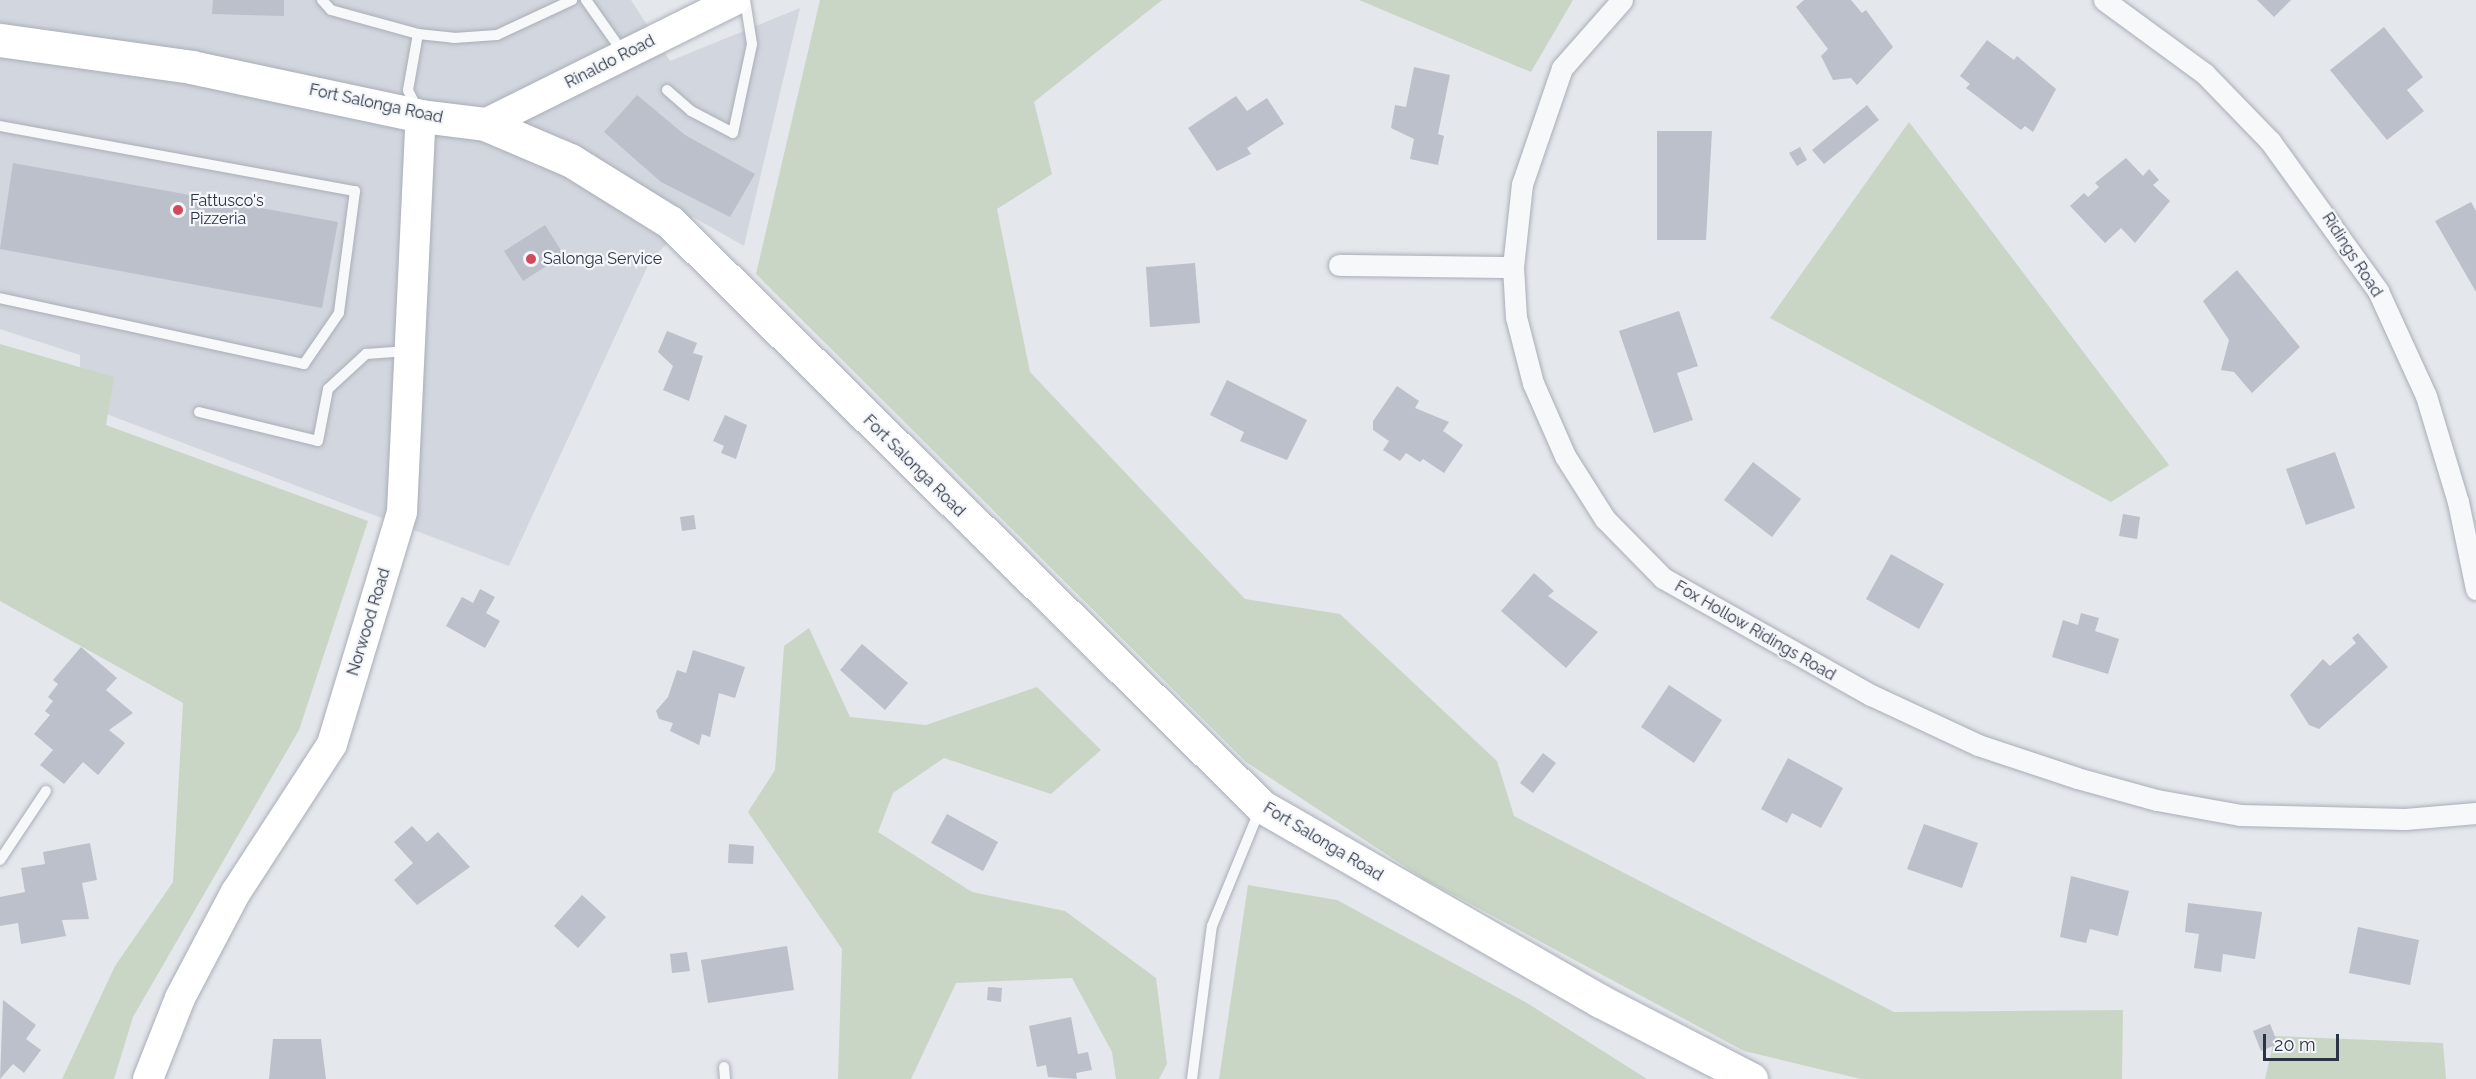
<!DOCTYPE html>
<style>
body{margin:0}
#map{position:relative;width:2476px;height:1079px;overflow:hidden;background:#e4e7ec;font-family:Raleway,sans-serif}
div>[style]{position:absolute}
[style*='--x']{left:calc(var(--x)*1px);top:calc(var(--y)*1px);width:calc(var(--w)*1px);rotate:calc(var(--a)*1deg)}
.built>*{inset:0;background:#d2d6de}
.green>*{inset:0;background:#c9d6c5}
.building>*{inset:0;background:#bbc0ca}
.roads{filter:drop-shadow(0 0 2px #a9aeb7) drop-shadow(0 0 2px #a9aeb7)}
.lane>*{height:10px;margin:-5px;padding:0 5px;transform-origin:5px;border-radius:5px;background:#f7f8fa}
.street>*{height:21px;margin:-10.5px;padding:0 10.5px;transform-origin:10.5px;border-radius:10.5px;background:#f7f8fa}
.secondary>*{height:30px;margin:-15px;padding:0 15px;transform-origin:15px;border-radius:15px;background:#fff}
.primary>*{height:33px;margin:-16.5px;padding:0 16.5px;transform-origin:16.5px;border-radius:16.5px;background:#fff}
.dots>*{width:16px;height:16px;translate:-50% -50%;box-sizing:border-box;border:3px solid #f4f6f9;border-radius:50%}
span{translate:-50% -50%;white-space:nowrap;text-align:center;line-height:1.15;-webkit-text-stroke:4.5px #f4f6f9;paint-order:stroke}
.street-label{font-size:16px;color:#2b3445}
.poi-label{font-size:16px;color:#2b3445}
.left{translate:0 -50%;text-align:left}
.scale{position:absolute;left:2263px;top:1034px;width:76px;height:27px;box-sizing:border-box;border:3px solid #2b3445;border-top:0;padding-left:8px;font-size:18px;line-height:21px;white-space:nowrap;color:#2b3445;-webkit-text-stroke:4px #f4f6f9;paint-order:stroke}
</style>
<div id="map">
<div class="built">
<div style="clip-path:polygon(0 0,631px 0,670px 61px,800px 8px,744px 246px,693px 217px,650px 261px,509px 566px,80px 404px,80px 355px,0 329px)"></div>
</div>
<div class="green">
<div style="clip-path:polygon(820px 0,1162px 0,1034px 102px,1052px 174px,997px 209px,1030px 372px,1245px 599px,1340px 614px,1497px 761px,1514px 816px,1894px 1012px,2123px 1010px,2122px 1079px,1861px 1079px,1744px 1051px,1424px 879px,1246px 762px,756px 274px)"></div>
<div style="clip-path:polygon(1359px 0,1573px 0,1531px 72px)"></div>
<div style="clip-path:polygon(1909px 122px,2169px 465px,2111px 502px,1770px 318px)"></div>
<div style="clip-path:polygon(0 344px,114px 377px,106px 425px,368px 521px,299px 730px,133px 1017px,114px 1079px,62px 1079px,115px 966px,173px 882px,183px 703px,0 601px)"></div>
<div style="clip-path:polygon(809px 628px,850px 717px,926px 725px,1037px 687px,1101px 750px,1051px 794px,944px 758px,893px 793px,878px 832px,972px 892px,1065px 911px,1156px 978px,1167px 1064px,1159px 1079px,1116px 1079px,1112px 1052px,1072px 978px,956px 983px,911px 1079px,838px 1079px,842px 949px,748px 812px,775px 770px,784px 646px)"></div>
<div style="clip-path:polygon(1248px 885px,1337px 900px,1527px 1003px,1647px 1079px,1219px 1079px)"></div>
<div style="clip-path:polygon(2275px 1036px,2443px 1043px,2446px 1079px,2265px 1079px)"></div>
</div>
<div class="building">
<div style="clip-path:polygon(213px 0,284px 0,284px 16px,212px 14px)"></div>
<div style="clip-path:polygon(1804px 0,1851px 0,1862px 13px,1866px 10px,1893px 47px,1857px 85px,1851px 78px,1833px 80px,1821px 56px,1828px 49px,1796px 7px)"></div>
<div style="clip-path:polygon(2257px 0,2291px 0,2274px 17px)"></div>
<div style="clip-path:polygon(2384px 27px,2423px 77px,2407px 90px,2424px 111px,2387px 140px,2330px 70px)"></div>
<div style="clip-path:polygon(1987px 40px,2014px 60px,2017px 56px,2056px 89px,2033px 132px,2025px 126px,2021px 130px,1966px 88px,1970px 84px,1960px 76px)"></div>
<div style="clip-path:polygon(1414px 67px,1450px 75px,1438px 134px,1444px 136px,1438px 165px,1410px 159px,1414px 139px,1391px 128px,1395px 105px,1406px 107px)"></div>
<div style="clip-path:polygon(637px 95px,685px 135px,755px 174px,730px 217px,661px 182px,604px 132px)"></div>
<div style="clip-path:polygon(1236px 96px,1247px 111px,1267px 98px,1284px 124px,1247px 148px,1251px 154px,1217px 171px,1188px 128px)"></div>
<div style="clip-path:polygon(1867px 105px,1879px 120px,1824px 164px,1812px 150px)"></div>
<div style="clip-path:polygon(1657px 131px,1712px 131px,1706px 240px,1657px 240px)"></div>
<div style="clip-path:polygon(1800px 147px,1807px 160px,1797px 166px,1789px 153px)"></div>
<div style="clip-path:polygon(2126px 158px,2143px 176px,2149px 169px,2159px 180px,2153px 185px,2170px 201px,2135px 243px,2121px 228px,2105px 243px,2070px 206px,2084px 193px,2088px 197px,2099px 187px,2095px 183px)"></div>
<div style="clip-path:polygon(13px 163px,338px 222px,322px 308px,0 249px)"></div>
<div style="clip-path:polygon(2471px 202px,2476px 211px,2476px 292px,2435px 221px)"></div>
<div style="clip-path:polygon(545px 225px,564px 255px,523px 281px,504px 251px)"></div>
<div style="clip-path:polygon(1195px 263px,1200px 323px,1150px 327px,1146px 267px)"></div>
<div style="clip-path:polygon(2237px 270px,2300px 347px,2252px 393px,2234px 372px,2221px 370px,2229px 340px,2203px 301px)"></div>
<div style="clip-path:polygon(1679px 311px,1698px 366px,1677px 373px,1693px 420px,1654px 433px,1619px 331px)"></div>
<div style="clip-path:polygon(667px 331px,697px 343px,693px 353px,703px 356px,689px 401px,663px 390px,673px 366px,658px 352px)"></div>
<div style="clip-path:polygon(1227px 380px,1307px 420px,1287px 460px,1240px 441px,1244px 432px,1210px 415px)"></div>
<div style="clip-path:polygon(1397px 386px,1419px 401px,1415px 408px,1449px 422px,1443px 431px,1463px 445px,1444px 473px,1423px 459px,1420px 462px,1406px 453px,1400px 461px,1383px 450px,1389px 441px,1373px 430px,1373px 421px)"></div>
<div style="clip-path:polygon(725px 415px,747px 425px,736px 459px,721px 453px,724px 446px,713px 441px)"></div>
<div style="clip-path:polygon(2335px 452px,2355px 508px,2306px 525px,2286px 469px)"></div>
<div style="clip-path:polygon(1753px 462px,1801px 499px,1772px 537px,1724px 500px)"></div>
<div style="clip-path:polygon(2123px 514px,2140px 517px,2137px 539px,2119px 536px)"></div>
<div style="clip-path:polygon(694px 515px,696px 529px,682px 531px,680px 517px)"></div>
<div style="clip-path:polygon(1891px 554px,1944px 584px,1919px 629px,1866px 599px)"></div>
<div style="clip-path:polygon(1534px 573px,1554px 591px,1548px 596px,1598px 632px,1566px 668px,1501px 611px)"></div>
<div style="clip-path:polygon(480px 589px,495px 597px,486px 613px,500px 621px,485px 648px,446px 626px,462px 597px,473px 603px)"></div>
<div style="clip-path:polygon(2081px 613px,2099px 618px,2095px 631px,2119px 639px,2108px 674px,2052px 657px,2063px 620px,2078px 625px)"></div>
<div style="clip-path:polygon(2358px 633px,2388px 667px,2319px 729px,2309px 725px,2290px 695px,2323px 659px,2330px 666px,2356px 643px,2352px 638px)"></div>
<div style="clip-path:polygon(862px 644px,908px 683px,885px 710px,840px 670px)"></div>
<div style="clip-path:polygon(81px 647px,117px 678px,106px 690px,133px 713px,109px 730px,125px 743px,98px 775px,83px 762px,64px 784px,40px 765px,53px 750px,34px 734px,50px 715px,45px 711px,53px 701px,48px 697px,58px 684px,53px 680px)"></div>
<div style="clip-path:polygon(693px 650px,745px 667px,735px 698px,719px 693px,710px 737px,702px 734px,699px 745px,670px 731px,673px 723px,659px 719px,656px 711px,668px 697px,677px 670px,686px 673px)"></div>
<div style="clip-path:polygon(1669px 685px,1722px 720px,1694px 763px,1641px 727px)"></div>
<div style="clip-path:polygon(1543px 753px,1556px 763px,1533px 793px,1520px 783px)"></div>
<div style="clip-path:polygon(1788px 758px,1843px 788px,1821px 828px,1792px 813px,1787px 823px,1761px 809px)"></div>
<div style="clip-path:polygon(947px 814px,998px 842px,983px 871px,931px 843px)"></div>
<div style="clip-path:polygon(1924px 824px,1978px 843px,1962px 888px,1907px 869px)"></div>
<div style="clip-path:polygon(412px 826px,427px 842px,438px 832px,470px 867px,417px 905px,394px 880px,413px 863px,394px 842px)"></div>
<div style="clip-path:polygon(90px 843px,97px 880px,82px 883px,89px 919px,62px 920px,66px 936px,21px 944px,18px 923px,0 926px,0 897px,25px 892px,21px 868px,45px 864px,43px 852px)"></div>
<div style="clip-path:polygon(729px 844px,754px 846px,753px 864px,728px 863px)"></div>
<div style="clip-path:polygon(2071px 876px,2129px 891px,2118px 936px,2090px 929px,2086px 943px,2060px 937px)"></div>
<div style="clip-path:polygon(582px 895px,606px 917px,578px 948px,554px 926px)"></div>
<div style="clip-path:polygon(2188px 903px,2262px 912px,2255px 959px,2223px 954px,2221px 972px,2194px 968px,2199px 934px,2185px 932px)"></div>
<div style="clip-path:polygon(2358px 927px,2419px 940px,2410px 985px,2349px 973px)"></div>
<div style="clip-path:polygon(787px 946px,794px 990px,708px 1003px,701px 960px)"></div>
<div style="clip-path:polygon(687px 952px,690px 971px,672px 973px,670px 954px)"></div>
<div style="clip-path:polygon(988px 987px,1002px 988px,1001px 1002px,987px 1000px)"></div>
<div style="clip-path:polygon(3px 1000px,36px 1025px,26px 1039px,41px 1050px,24px 1073px,13px 1064px,0 1079px)"></div>
<div style="clip-path:polygon(1071px 1017px,1078px 1054px,1088px 1052px,1092px 1070px,1076px 1073px,1077px 1079px,1048px 1077px,1046px 1065px,1037px 1067px,1029px 1026px)"></div>
<div style="clip-path:polygon(2270px 1024px,2278px 1044px,2261px 1051px,2253px 1031px)"></div>
<div style="clip-path:polygon(273px 1039px,321px 1039px,326px 1079px,269px 1079px)"></div>
</div>
<div class="roads">
<div class="lane">
<div style="--x:322;--y:0;--w:13;--a:48"></div>
<div style="--x:331;--y:10;--w:90;--a:15.4"></div>
<div style="--x:586;--y:0;--w:66;--a:54.9"></div>
<div style="--x:667;--y:90;--w:32;--a:41"></div>
<div style="--x:691;--y:111;--w:47;--a:27.6"></div>
<div style="--x:733;--y:133;--w:91;--a:-77.9"></div>
<div style="--x:752;--y:44;--w:45;--a:-99"></div>
<div style="--x:417;--y:108;--w:20;--a:-117"></div>
<div style="--x:408;--y:90;--w:57;--a:-79.9"></div>
<div style="--x:418;--y:34;--w:36;--a:6"></div>
<div style="--x:454;--y:38;--w:43;--a:-4"></div>
<div style="--x:497;--y:35;--w:83;--a:-25"></div>
<div style="--x:0;--y:126;--w:361;--a:10.4"></div>
<div style="--x:355;--y:191;--w:123;--a:97.5"></div>
<div style="--x:339;--y:313;--w:62;--a:124.5"></div>
<div style="--x:304;--y:364;--w:311;--a:-167.8"></div>
<div style="--x:199;--y:412;--w:122;--a:13.7"></div>
<div style="--x:318;--y:441;--w:53;--a:-79.1"></div>
<div style="--x:328;--y:389;--w:52;--a:-42.6"></div>
<div style="--x:366;--y:354;--w:42;--a:-4.1"></div>
<div style="--x:0;--y:860;--w:83;--a:-56.3"></div>
<div style="--x:724;--y:1067;--w:12;--a:85"></div>
<div style="--x:1192;--y:1079;--w:154;--a:-82.6"></div>
<div style="--x:1212;--y:926;--w:126;--a:-67.7"></div>
</div>
<div class="street">
<div style="--x:1622;--y:0;--w:91;--a:131.4"></div>
<div style="--x:1562;--y:68;--w:123;--a:109"></div>
<div style="--x:1522;--y:184;--w:83;--a:96.2"></div>
<div style="--x:1513;--y:267;--w:50;--a:86.6"></div>
<div style="--x:1516;--y:317;--w:68;--a:75.6"></div>
<div style="--x:1533;--y:383;--w:80;--a:66.3"></div>
<div style="--x:1565;--y:456;--w:75;--a:57.6"></div>
<div style="--x:1605;--y:519;--w:83;--a:45.5"></div>
<div style="--x:1663;--y:578;--w:239;--a:29.4"></div>
<div style="--x:1871;--y:695;--w:118;--a:25"></div>
<div style="--x:1978;--y:745;--w:104;--a:18.4"></div>
<div style="--x:2077;--y:778;--w:83;--a:15.4"></div>
<div style="--x:2157;--y:800;--w:84;--a:10.2"></div>
<div style="--x:2240;--y:815;--w:165;--a:1.4"></div>
<div style="--x:2405;--y:819;--w:71;--a:-4.8"></div>
<div style="--x:2104;--y:0;--w:125;--a:36.2"></div>
<div style="--x:2205;--y:74;--w:93;--a:45.9"></div>
<div style="--x:2270;--y:141;--w:185;--a:54.2"></div>
<div style="--x:2378;--y:291;--w:115;--a:65.4"></div>
<div style="--x:2426;--y:396;--w:111;--a:73.2"></div>
<div style="--x:2458;--y:502;--w:89;--a:78.3"></div>
<div style="--x:1339;--y:265;--w:174;--a:0.7"></div>
</div>
<div class="secondary">
<div style="--x:485;--y:124;--w:279;--a:-26.4"></div>
<div style="--x:148;--y:1079;--w:87;--a:-68.4"></div>
<div style="--x:180;--y:998;--w:120;--a:-62.2"></div>
<div style="--x:236;--y:892;--w:176;--a:-57"></div>
<div style="--x:332;--y:744;--w:242;--a:-73.2"></div>
<div style="--x:402;--y:512;--w:396;--a:-87.3"></div>
</div>
<div class="primary">
<div style="--x:0;--y:40;--w:193;--a:8"></div>
<div style="--x:191;--y:67;--w:235;--a:12"></div>
<div style="--x:421;--y:116;--w:64;--a:7.1"></div>
<div style="--x:485;--y:124;--w:92;--a:23"></div>
<div style="--x:570;--y:160;--w:118;--a:31.8"></div>
<div style="--x:670;--y:222;--w:831;--a:44.66"></div>
<div style="--x:1261;--y:806;--w:391;--a:29.9"></div>
<div style="--x:1600;--y:1001;--w:170;--a:27.3"></div>
</div>
</div>
<div class="dots">
<div style="left:178px;top:210px;background:#d1495b"></div>
<div style="left:531px;top:259px;background:#d1495b"></div>
</div>
<div class="street-label">
<span style="left:610px;top:62px;rotate:-27deg">Rinaldo Road</span>
<span style="left:376px;top:104px;rotate:12deg">Fort Salonga Road</span>
<span style="left:2352px;top:255px;rotate:57deg">Ridings Road</span>
<span style="left:914px;top:466px;rotate:45deg">Fort Salonga Road</span>
<span style="left:369px;top:622px;rotate:-73deg">Norwood Road</span>
<span style="left:1755px;top:631px;rotate:30deg">Fox Hollow Ridings Road</span>
<span style="left:1323px;top:842px;rotate:31deg">Fort Salonga Road</span>
</div>
<div class="poi-label">
<span class="left" style="left:190px;top:210px">Fattusco's<br>Pizzeria</span>
<span class="left" style="left:543px;top:259px">Salonga Service</span>
</div>
<div class="scale">20 m</div>
</div>
